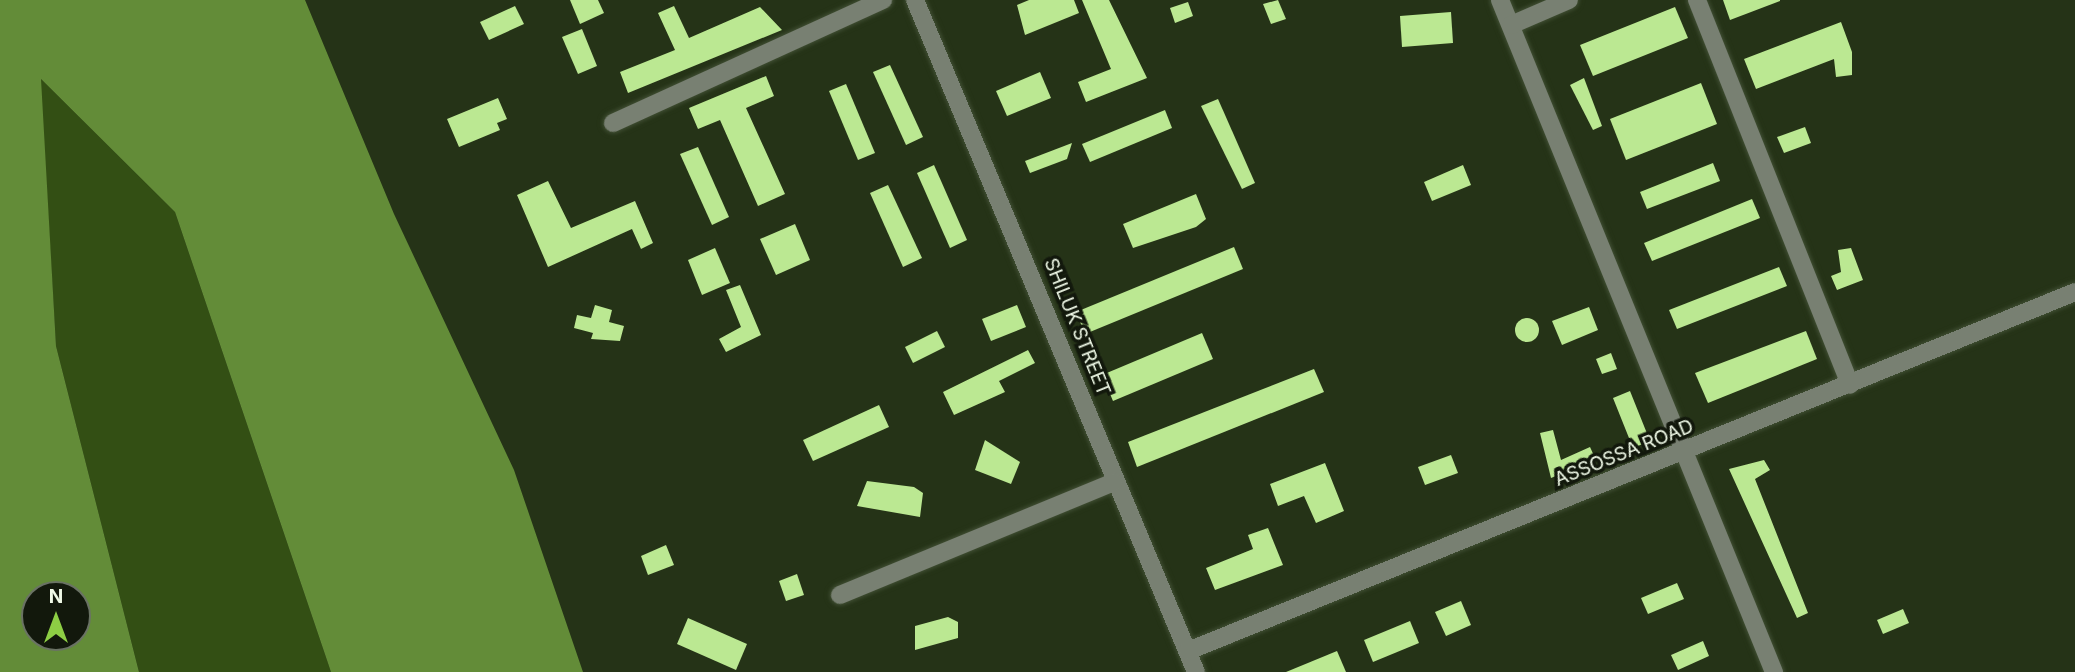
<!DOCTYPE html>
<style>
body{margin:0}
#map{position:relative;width:2075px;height:672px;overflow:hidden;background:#253317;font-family:Inter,sans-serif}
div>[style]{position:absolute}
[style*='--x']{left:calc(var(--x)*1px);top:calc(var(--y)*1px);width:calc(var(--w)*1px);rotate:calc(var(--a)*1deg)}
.green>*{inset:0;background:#334f14}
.water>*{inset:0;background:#638c38}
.building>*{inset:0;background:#bbe892}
.round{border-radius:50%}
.roads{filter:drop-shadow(0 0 2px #414f34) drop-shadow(0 0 2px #414f34)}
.minor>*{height:18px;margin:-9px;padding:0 9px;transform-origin:9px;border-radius:9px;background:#788072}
span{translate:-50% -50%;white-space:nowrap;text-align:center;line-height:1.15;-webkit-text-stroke:7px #12180c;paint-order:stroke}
.street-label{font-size:19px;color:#eff9e7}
.north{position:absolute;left:21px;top:581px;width:70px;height:70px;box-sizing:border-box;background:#12180c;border:2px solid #6a7264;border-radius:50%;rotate:0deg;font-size:19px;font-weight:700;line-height:28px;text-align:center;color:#eff9e7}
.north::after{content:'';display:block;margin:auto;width:24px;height:32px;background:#8dce44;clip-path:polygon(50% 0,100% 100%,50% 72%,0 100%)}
</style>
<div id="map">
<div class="green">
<div style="clip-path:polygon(40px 78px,175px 212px,331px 672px,139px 672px,56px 346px)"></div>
</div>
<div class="water">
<div style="clip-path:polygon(evenodd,0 0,305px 0,394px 214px,514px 470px,583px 672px,331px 672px,175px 212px,41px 79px,56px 346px,139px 672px,0 672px,0 0,35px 595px,77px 595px,77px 637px,35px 637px,35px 595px)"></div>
</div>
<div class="building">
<div style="clip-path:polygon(570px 0,598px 0,604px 13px,580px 24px)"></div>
<div style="clip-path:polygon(1029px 0,1074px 0,1079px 13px,1025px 35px,1017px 5px)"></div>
<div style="clip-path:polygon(1082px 0,1109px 0,1147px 78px,1086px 102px,1078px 82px,1111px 69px)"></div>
<div style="clip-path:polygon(1278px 0,1286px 19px,1271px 24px,1263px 4px)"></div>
<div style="clip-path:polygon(1723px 0,1780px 0,1780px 1px,1730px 20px)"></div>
<div style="clip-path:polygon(1188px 2px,1193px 16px,1175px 23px,1170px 8px)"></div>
<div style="clip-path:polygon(515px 6px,524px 24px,489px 40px,480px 22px)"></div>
<div style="clip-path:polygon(674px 6px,689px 38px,760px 7px,782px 30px,628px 93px,620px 72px,675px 50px,658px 13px)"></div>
<div style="clip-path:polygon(1675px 7px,1688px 38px,1593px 76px,1580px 45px)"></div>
<div style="clip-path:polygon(1451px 12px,1453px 43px,1402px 47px,1400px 16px)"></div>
<div style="clip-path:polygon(1841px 22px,1852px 52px,1852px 75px,1836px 77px,1834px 59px,1756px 89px,1744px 59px)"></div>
<div style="clip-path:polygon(582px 29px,597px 66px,578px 74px,562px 37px)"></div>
<div style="clip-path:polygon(890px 65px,923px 137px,906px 145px,873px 72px)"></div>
<div style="clip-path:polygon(1040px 72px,1051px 98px,1007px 116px,996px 91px)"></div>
<div style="clip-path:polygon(766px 76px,774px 96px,746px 108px,785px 194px,758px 206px,720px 120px,698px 129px,689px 108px)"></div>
<div style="clip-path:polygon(1584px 78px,1602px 126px,1593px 130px,1570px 85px)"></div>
<div style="clip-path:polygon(1701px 83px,1717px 124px,1626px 160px,1610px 119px)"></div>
<div style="clip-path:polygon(846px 84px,875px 153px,858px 160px,829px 91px)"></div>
<div style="clip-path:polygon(498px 98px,507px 119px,497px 123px,500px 130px,459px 147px,447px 119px)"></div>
<div style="clip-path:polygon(1218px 99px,1255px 183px,1242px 189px,1201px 106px)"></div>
<div style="clip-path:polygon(1165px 110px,1172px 128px,1090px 162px,1082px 144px)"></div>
<div style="clip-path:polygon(1805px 127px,1811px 143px,1784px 153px,1777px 137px)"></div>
<div style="clip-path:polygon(1072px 143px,1067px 159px,1030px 173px,1025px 161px)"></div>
<div style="clip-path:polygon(698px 147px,729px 217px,712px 225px,680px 154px)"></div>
<div style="clip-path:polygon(1713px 163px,1720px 181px,1647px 209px,1640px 192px)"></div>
<div style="clip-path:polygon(934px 165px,967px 240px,950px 248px,917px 173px)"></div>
<div style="clip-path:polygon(1463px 165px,1471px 185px,1432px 201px,1424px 182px)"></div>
<div style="clip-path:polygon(548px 181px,571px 228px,635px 201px,653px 243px,641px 249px,632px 229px,548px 267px,517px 195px)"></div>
<div style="clip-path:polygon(888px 185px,922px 258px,903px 267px,870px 193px)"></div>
<div style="clip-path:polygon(1196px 194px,1206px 219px,1196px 227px,1133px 248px,1123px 224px)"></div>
<div style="clip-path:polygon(1752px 199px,1760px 218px,1652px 261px,1644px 243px)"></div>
<div style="clip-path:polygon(795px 224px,810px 260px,776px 275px,760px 239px)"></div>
<div style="clip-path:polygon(1234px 247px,1243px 269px,1085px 334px,1076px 312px)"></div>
<div style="clip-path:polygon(715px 248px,730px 283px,702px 295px,688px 260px)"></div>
<div style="clip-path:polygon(1851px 248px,1863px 280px,1837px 290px,1831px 276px,1841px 272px,1838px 250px)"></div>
<div style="clip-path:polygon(1779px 267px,1787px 286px,1677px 329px,1669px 310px)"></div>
<div style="clip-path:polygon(740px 285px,761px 335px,726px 352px,719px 339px,741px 327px,726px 290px)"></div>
<div style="clip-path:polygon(595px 305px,612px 310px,609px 322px,624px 326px,620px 341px,591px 339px,593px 333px,574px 328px,577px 315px,591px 318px)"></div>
<div style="clip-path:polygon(1017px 305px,1026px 327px,991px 341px,982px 319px)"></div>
<div style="clip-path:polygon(1589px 307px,1598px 330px,1562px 345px,1552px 321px)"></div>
<div class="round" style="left:1515px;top:318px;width:24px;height:24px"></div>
<div style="clip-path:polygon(937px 331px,945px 347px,913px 363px,905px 347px)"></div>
<div style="clip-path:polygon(1806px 331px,1817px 359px,1708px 403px,1695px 373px)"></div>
<div style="clip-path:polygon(1202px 333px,1213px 359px,1113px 401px,1102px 375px)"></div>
<div style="clip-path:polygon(1028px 350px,1035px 363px,999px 381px,1005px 392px,954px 415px,943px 392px)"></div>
<div style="clip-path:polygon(1611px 353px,1617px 369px,1602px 374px,1596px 359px)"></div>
<div style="clip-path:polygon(1314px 369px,1324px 392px,1137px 467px,1128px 442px)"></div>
<div style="clip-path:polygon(1630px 391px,1650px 441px,1633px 448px,1613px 398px)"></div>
<div style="clip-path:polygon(879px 405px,889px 427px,813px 461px,803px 440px)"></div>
<div style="clip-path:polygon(1553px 430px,1561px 460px,1590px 447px,1596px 460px,1551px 478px,1540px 433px)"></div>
<div style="clip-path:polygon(985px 440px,1020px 462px,1011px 484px,975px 470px)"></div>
<div style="clip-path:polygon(1451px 455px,1458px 473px,1425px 485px,1418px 467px)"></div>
<div style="clip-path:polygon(1764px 460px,1770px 470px,1755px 479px,1808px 613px,1797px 618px,1729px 469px)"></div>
<div style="clip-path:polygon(1325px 463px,1344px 511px,1316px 523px,1304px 496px,1278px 506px,1270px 484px)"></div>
<div style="clip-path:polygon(867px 481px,914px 487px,923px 493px,920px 517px,857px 506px)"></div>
<div style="clip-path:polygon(1268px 528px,1283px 565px,1215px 590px,1206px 568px,1253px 549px,1248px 535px)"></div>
<div style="clip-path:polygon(666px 545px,674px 565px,648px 575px,641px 556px)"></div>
<div style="clip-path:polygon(797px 574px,804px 595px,786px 601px,779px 581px)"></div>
<div style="clip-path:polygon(1677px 583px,1684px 599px,1648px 614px,1641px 598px)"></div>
<div style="clip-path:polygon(1461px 601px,1471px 625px,1446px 636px,1435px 612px)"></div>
<div style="clip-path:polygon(1903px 609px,1909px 623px,1883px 634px,1877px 620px)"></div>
<div style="clip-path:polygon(948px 617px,958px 622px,958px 638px,915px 650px,915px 626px)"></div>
<div style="clip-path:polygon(688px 618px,747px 644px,736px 670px,677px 644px)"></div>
<div style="clip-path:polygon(1410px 621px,1419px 643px,1373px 662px,1364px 640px)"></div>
<div style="clip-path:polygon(1703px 641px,1709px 656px,1678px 670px,1671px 655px)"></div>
<div style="clip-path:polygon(1337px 651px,1346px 672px,1286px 672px)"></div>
</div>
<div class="roads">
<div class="minor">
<div style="--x:915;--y:0;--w:728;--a:67.31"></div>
<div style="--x:1500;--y:0;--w:726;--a:67.82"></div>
<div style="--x:1697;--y:0;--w:414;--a:68.3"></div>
<div style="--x:1511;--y:25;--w:63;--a:-23.3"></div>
<div style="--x:613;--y:123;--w:297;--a:-24.5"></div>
<div style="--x:840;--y:595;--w:296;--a:-22.4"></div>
<div style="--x:1188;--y:651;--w:957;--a:-22.03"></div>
</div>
</div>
<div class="street-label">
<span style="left:1077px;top:327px;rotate:68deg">SHILUK STREET</span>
<span style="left:1624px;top:453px;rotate:-22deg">ASSOSSA ROAD</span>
</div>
<div class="north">N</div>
</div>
